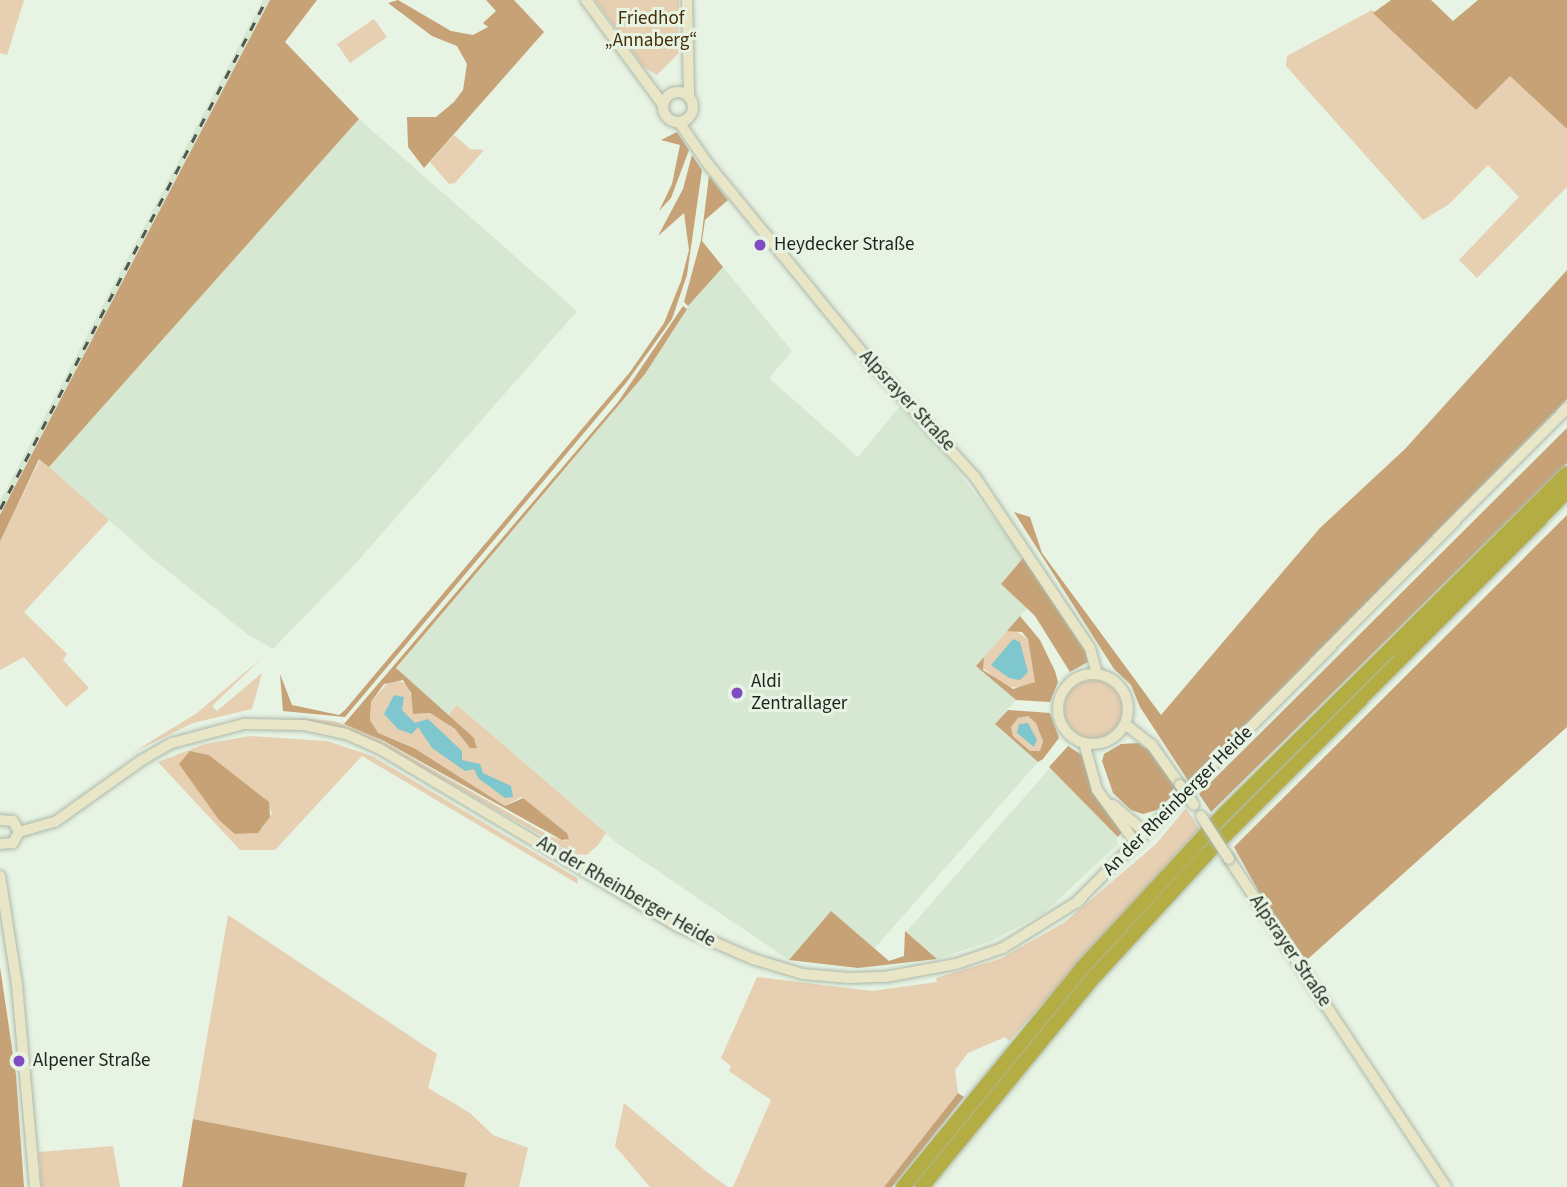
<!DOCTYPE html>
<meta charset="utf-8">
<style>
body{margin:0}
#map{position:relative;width:1567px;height:1187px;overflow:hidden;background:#e7f3e3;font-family:"Source Sans 3",sans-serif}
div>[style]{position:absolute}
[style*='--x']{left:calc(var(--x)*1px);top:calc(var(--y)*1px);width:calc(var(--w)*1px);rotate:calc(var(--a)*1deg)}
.built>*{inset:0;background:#d7e8d2}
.green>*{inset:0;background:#e7cfb2}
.round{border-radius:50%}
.forest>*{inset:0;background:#c6a276}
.water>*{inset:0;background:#7fc7ce}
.roads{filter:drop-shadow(0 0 2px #adb8a9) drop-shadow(0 0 2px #adb8a9)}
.secondary>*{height:10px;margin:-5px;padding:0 5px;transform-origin:5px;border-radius:5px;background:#e8e6c7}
.secondary>.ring{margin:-5px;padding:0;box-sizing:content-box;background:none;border:10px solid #e8e6c7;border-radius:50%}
.highway>*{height:14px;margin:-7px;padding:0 7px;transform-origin:7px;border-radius:7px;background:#b4ad44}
.rail>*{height:2.5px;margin-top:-1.25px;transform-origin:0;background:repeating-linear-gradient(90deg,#52584f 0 9px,transparent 0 18px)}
.bridges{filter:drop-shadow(0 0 2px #adb8a9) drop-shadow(0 0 2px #adb8a9)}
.secondary-bridge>*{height:10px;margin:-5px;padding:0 5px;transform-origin:5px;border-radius:5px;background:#e8e6c7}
.dots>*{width:19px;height:19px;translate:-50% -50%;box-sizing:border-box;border:4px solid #e7f3e3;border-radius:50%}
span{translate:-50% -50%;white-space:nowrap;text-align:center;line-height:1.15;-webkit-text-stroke:6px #e7f3e3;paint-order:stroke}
.park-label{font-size:19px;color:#472e09}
.poi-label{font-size:19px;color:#1f231d}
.left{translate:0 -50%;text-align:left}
.street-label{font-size:19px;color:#1f231d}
</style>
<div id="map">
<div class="built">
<div style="clip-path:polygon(263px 0,270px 0,0 515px,0 501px)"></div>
<div style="clip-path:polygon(359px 119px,577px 311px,357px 562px,273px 649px,247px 634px,153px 559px,49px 467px)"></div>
<div style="clip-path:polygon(723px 267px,792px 351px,769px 378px,858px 457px,900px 406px,940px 448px,1023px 558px,1001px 584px,1027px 608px,977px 666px,1016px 700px,995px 724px,1038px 762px,874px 949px,831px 911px,789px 960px,618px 844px,457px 705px,446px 718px,396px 669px,645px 374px,688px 306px)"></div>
<div style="clip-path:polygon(1050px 768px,1115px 830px,1118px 844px,1044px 913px,991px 941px,937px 959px,906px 932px)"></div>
</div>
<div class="green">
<div style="clip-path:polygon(0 0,24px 0,7px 55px,0 53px)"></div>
<div style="clip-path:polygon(595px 0,679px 0,678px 54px,657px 75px,644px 67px)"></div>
<div style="clip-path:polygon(1372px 10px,1476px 110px,1510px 75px,1567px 129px,1567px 187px,1477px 278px,1459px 260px,1519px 197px,1488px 165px,1448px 205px,1423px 220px,1286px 66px,1287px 56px)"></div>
<div style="clip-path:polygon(374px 19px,387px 37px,350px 63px,337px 44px)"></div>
<div style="clip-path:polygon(454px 135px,470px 149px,484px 150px,455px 183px,449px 184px,430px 162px)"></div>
<div style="clip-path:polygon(40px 459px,109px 520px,24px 612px,67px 654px,63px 660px,89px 688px,66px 707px,24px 657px,0 670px,0 542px)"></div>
<div style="clip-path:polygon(1014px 630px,1028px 639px,1035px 664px,1035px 681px,1027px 688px,1006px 687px,982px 667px,984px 657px,1007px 631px)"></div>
<div style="clip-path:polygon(262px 658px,212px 706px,217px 711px,262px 673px,252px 709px,193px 723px,132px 753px,197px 713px)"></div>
<div style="clip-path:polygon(390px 680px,407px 683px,416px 714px,430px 713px,455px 729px,470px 748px,477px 747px,474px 738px,446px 718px,457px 705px,606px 833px,598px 845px,587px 855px,574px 854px,375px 741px,299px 718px,333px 721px,368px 733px,550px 836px,567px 841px,565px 831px,521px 797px,505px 806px,408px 745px,377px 733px,370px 720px,371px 702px)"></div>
<div class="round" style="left:1064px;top:680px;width:58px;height:58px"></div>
<div style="clip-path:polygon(1018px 718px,1028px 716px,1036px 722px,1043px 741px,1040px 751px,1030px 751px,1013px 736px,1011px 727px)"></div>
<div style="clip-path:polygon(evenodd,250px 736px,327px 741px,372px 756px,577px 878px,578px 884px,362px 756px,275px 850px,240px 850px,158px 762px,205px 744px,250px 736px,190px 751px,209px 755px,264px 798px,272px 813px,262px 829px,190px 751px)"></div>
<div style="clip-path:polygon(1186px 808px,1199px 829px,1009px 1041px,1005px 1037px,968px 1053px,955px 1070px,958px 1093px,884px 1187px,733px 1187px,771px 1100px,729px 1071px,731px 1066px,721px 1058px,757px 977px,872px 991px,937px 982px,936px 978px,1000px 959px,1065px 922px,1156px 844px)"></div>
<div style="clip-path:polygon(228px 915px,437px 1054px,428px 1088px,470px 1113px,493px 1135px,528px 1148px,519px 1187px,464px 1187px,466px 1173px,193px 1119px)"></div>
<div style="clip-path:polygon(624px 1103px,707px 1172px,728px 1187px,650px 1187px,615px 1146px)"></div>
<div style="clip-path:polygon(113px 1146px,120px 1187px,41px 1187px,39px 1152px)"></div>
</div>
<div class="forest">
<div style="clip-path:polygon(270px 0,317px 0,285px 42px,359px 119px,49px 467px,39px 459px,0 542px,0 515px)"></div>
<div style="clip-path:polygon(398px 0,451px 31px,473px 35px,488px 27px,483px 23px,496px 11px,486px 0,514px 0,544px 32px,424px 168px,408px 147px,407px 117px,436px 117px,454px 102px,463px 90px,467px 64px,457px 46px,432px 36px,388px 3px)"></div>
<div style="clip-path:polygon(1391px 0,1431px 0,1453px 21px,1478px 0,1567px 0,1567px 129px,1510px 76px,1476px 110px,1373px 13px)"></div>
<div style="clip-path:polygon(677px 132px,689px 150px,671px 198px,659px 211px,672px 184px,680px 145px,661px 140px)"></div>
<div style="clip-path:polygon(692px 155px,702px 170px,687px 275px,672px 319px,626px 383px,345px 717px,283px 711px,280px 674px,292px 705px,339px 715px,345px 710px,630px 372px,664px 323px,681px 281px,689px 250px,684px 213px,658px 236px,683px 189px)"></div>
<div style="clip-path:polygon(709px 176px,728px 200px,705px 220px,702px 241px,723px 267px,688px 306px,684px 302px,701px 240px)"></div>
<div style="clip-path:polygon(1567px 270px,1567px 399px,1189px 782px,1140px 707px,1131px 685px,1114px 669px,1014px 512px,1030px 517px,1042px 553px,1161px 715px,1320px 528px,1405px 449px)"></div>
<div style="clip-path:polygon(683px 306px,687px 309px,645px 374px,396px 668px,474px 738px,477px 748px,470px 748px,455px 729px,430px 713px,413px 714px,411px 693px,403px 680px,384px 684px,371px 702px,370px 720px,378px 733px,414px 748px,505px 806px,523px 798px,567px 833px,569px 839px,562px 840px,382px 740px,344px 724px,618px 402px)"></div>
<div style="clip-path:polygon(1567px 428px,1567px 463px,1211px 812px,1199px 794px)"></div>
<div style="clip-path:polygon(1567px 515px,1567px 727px,1300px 966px,1234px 847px)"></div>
<div style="clip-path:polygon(1023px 558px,1085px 651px,1088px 662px,1070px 672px,1035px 616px,1001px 584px)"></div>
<div style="clip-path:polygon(1020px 616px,1040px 640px,1055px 671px,1058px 682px,1050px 702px,1016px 700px,976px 666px,984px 657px,983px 670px,1013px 689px,1035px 682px,1028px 639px,1022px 632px,1007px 631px)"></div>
<div style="clip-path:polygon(evenodd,1008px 710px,1050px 713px,1059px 738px,1043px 759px,1038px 762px,995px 724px,1008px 710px,1018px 718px,1028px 716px,1036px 723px,1043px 741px,1040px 751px,1030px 751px,1013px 736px,1011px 727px,1018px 718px)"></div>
<div style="clip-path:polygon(1138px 743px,1151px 752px,1178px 790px,1157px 810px,1143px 814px,1131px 810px,1113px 793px,1102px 761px,1104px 754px,1121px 744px)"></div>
<div style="clip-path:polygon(1068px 746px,1085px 757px,1122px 832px,1118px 837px,1049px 767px)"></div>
<div style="clip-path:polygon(190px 751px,209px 755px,269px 802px,270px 817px,258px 833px,235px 834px,219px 820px,179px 764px)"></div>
<div style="clip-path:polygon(831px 911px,889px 961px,904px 956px,905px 931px,937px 959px,858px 968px,789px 960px)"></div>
<div style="clip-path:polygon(0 967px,16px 1075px,24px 1187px,0 1187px)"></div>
<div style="clip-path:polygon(958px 1093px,964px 1097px,892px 1187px,884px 1187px)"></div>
<div style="clip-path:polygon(193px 1119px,467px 1173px,464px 1187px,182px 1187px)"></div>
</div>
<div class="water">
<div style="clip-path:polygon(1013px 639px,1020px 642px,1028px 672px,1020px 680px,1009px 678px,991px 665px)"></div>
<div style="clip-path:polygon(394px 695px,404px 697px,402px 710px,415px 723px,428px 719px,462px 751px,462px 760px,480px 764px,483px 773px,511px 786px,513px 797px,505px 798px,478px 778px,474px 769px,465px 771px,432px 748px,418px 727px,412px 734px,398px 729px,384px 714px)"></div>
<div style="clip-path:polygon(1028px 723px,1037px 740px,1034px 747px,1017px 733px,1019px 724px)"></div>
</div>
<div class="roads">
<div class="secondary">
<div style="--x:586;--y:0;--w:130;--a:53.7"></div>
<div style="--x:687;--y:0;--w:97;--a:88.8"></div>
<div class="ring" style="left:663px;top:92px;width:20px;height:20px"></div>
<div style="--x:679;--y:122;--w:51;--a:55.4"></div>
<div style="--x:708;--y:164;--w:256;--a:50.7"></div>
<div style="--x:870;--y:362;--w:156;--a:47.6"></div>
<div style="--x:975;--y:477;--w:206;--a:56.1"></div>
<div style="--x:1090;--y:648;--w:27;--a:75"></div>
<div class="ring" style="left:1058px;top:674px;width:60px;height:60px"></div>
<div style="--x:1125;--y:724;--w:33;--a:38"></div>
<div style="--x:1151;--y:744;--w:50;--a:54.7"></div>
<div style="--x:1084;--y:743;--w:49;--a:74.5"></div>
<div style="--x:1097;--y:790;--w:66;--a:53.7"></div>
<div style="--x:1113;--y:805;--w:43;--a:40.3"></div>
<div style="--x:0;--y:820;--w:13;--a:4"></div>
<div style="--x:13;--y:821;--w:13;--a:61"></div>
<div style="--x:19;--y:832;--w:13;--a:119"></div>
<div style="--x:13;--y:843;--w:13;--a:176"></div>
<div style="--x:19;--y:832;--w:37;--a:-16"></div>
<div style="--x:55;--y:822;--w:107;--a:-35.5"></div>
<div style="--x:142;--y:760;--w:34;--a:-30"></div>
<div style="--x:172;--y:743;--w:74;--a:-14.8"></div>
<div style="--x:244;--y:724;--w:60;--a:1"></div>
<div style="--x:304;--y:725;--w:43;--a:12.1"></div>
<div style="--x:346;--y:734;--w:37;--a:24"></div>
<div style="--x:380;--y:749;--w:348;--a:30.8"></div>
<div style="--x:679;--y:927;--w:81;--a:23.4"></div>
<div style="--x:753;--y:959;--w:52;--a:16.7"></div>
<div style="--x:803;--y:974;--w:46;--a:5"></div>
<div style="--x:849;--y:978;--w:36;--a:-2"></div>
<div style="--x:885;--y:977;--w:72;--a:-10.4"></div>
<div style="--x:956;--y:964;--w:50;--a:-18.8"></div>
<div style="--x:1003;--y:948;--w:87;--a:-31.9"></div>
<div style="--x:1077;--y:902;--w:696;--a:-45.23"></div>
<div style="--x:1229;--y:859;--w:393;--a:56.5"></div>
<div style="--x:0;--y:876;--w:110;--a:81.1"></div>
<div style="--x:17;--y:985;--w:203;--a:84.9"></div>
</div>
<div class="highway">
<div style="--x:903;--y:1187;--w:283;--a:-50.7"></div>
<div style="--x:1082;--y:968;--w:211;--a:-47.3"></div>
<div style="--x:1225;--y:813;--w:482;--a:-44.8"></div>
<div style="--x:922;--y:1187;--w:273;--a:-50.7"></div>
<div style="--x:1095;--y:976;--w:164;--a:-47.5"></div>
<div style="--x:1206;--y:855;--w:512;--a:-45.16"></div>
</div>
</div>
<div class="rail">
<div style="--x:0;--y:509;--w:574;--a:-62.41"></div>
</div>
<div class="bridges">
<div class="secondary-bridge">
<div style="--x:1180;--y:785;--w:24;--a:55"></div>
<div style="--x:1201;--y:816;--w:51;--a:56.9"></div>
</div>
</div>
<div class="dots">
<div style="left:760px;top:245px;background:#814bc3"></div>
<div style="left:737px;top:693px;background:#814bc3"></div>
<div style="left:19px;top:1061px;background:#814bc3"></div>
</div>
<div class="park-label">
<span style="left:651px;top:30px">Friedhof<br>„Annaberg“</span>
</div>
<div class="poi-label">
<span class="left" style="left:774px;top:245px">Heydecker Straße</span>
<span class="left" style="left:751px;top:693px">Aldi<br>Zentrallager</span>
<span class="left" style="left:33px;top:1061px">Alpener Straße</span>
</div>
<div class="street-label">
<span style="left:907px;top:401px;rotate:47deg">Alpsrayer Straße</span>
<span style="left:1178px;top:801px;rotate:-45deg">An der Rheinberger Heide</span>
<span style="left:626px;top:892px;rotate:30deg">An der Rheinberger Heide</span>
<span style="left:1290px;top:951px;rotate:56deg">Alpsrayer Straße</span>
</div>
</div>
